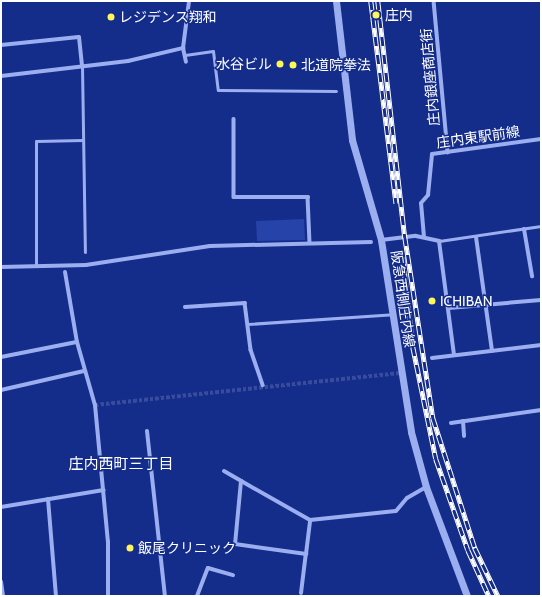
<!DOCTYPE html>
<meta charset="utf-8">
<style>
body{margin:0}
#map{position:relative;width:542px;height:597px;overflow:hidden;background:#142c8a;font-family:Cabin,"Noto Sans JP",sans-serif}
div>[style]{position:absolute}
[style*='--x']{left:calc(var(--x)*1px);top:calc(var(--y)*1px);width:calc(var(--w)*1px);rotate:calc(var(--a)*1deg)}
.green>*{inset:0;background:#2643a9}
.pedestrian-tunnel>*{height:3.5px;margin-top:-1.75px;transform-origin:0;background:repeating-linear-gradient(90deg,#374c9c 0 3.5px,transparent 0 5.5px)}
.service>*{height:3px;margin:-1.5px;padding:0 1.5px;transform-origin:1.5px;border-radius:1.5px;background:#9baef0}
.pedestrian>*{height:3.5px;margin:-1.75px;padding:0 1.75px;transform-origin:1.75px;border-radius:1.75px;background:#9baef0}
.minor>*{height:4px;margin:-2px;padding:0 2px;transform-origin:2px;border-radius:2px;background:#9baef0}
.tertiary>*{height:7px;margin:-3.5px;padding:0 3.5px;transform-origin:3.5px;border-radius:3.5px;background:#9baef0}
.rail>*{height:4.5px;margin-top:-2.25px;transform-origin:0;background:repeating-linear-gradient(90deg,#142c8a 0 9px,#fff 0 18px);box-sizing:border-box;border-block:1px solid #fff}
.dots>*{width:11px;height:11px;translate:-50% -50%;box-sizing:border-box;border:2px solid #142c8a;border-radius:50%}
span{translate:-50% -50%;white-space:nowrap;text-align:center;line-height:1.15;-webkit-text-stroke:3px #142c8a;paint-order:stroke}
.poi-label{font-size:14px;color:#fff}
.left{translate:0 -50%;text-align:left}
.right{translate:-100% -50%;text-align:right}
.street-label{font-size:14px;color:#fff}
.neighbourhood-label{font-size:15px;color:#fff}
.frame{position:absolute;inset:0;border:2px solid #fff;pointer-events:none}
</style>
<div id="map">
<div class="green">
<div style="clip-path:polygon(304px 219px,305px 240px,257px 241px,256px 221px)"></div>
</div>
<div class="pedestrian-tunnel">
<div style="--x:95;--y:405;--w:307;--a:-6"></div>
</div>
<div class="service">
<div style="--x:185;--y:55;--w:28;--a:-8"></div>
<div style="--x:213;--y:51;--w:39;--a:83"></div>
<div style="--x:218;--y:90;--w:118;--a:0.5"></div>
<div style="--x:82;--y:66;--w:186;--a:89.1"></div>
<div style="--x:439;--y:241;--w:103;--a:-8.4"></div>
<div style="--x:36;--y:264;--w:123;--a:-90"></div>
<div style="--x:36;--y:141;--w:47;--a:-1.2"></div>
<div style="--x:248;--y:324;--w:145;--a:-3.9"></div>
<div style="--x:1;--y:581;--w:15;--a:82"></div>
</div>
<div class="pedestrian">
<div style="--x:434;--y:1;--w:152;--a:84.7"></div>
<div style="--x:234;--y:119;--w:78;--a:90"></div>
<div style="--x:234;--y:197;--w:74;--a:0"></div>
<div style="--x:308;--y:197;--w:46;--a:87.5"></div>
<div style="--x:1;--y:267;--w:85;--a:-1.3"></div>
<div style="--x:86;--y:265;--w:125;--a:-8.7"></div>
<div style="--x:210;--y:246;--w:161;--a:-1.4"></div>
<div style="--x:185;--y:307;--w:60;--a:-3.8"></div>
<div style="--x:245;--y:303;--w:47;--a:82.7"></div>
<div style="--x:251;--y:350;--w:37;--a:71"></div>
</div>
<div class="minor">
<div style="--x:1;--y:45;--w:78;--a:-5.9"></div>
<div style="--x:79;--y:37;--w:29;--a:84"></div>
<div style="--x:183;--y:48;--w:14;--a:78"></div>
<div style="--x:1;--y:76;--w:128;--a:-6.7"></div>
<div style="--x:128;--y:61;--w:57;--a:-13.3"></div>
<div style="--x:183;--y:48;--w:47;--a:-82.7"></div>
<div style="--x:524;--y:229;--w:48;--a:80.3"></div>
<div style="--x:424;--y:237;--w:34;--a:-95"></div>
<div style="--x:421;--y:203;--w:11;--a:-49"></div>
<div style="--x:428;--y:195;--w:41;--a:-84.4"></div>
<div style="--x:432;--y:154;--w:110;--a:-7.8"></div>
<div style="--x:476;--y:237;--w:115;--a:82"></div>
<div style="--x:381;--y:240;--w:35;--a:-7"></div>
<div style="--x:416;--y:236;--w:24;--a:12"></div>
<div style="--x:439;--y:241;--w:115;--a:82.5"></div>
<div style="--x:65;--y:272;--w:71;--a:80.3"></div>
<div style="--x:77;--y:342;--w:66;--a:74.1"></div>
<div style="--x:95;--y:405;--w:138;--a:84.6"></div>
<div style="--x:108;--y:542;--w:54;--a:90"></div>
<div style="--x:449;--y:308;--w:92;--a:-5"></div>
<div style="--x:1;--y:357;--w:77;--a:-11.2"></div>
<div style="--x:432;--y:358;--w:110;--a:-6.8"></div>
<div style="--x:1;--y:390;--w:85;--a:-12.9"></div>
<div style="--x:463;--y:421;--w:15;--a:86"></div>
<div style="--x:451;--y:423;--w:91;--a:-8.2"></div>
<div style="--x:147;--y:431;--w:166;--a:83.8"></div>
<div style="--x:224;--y:471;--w:20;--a:30"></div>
<div style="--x:48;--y:499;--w:97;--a:85.3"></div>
<div style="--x:1;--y:507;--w:104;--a:-9.4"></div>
<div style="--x:310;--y:520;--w:79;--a:-150.5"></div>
<div style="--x:241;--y:481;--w:63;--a:95.4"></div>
<div style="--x:235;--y:544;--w:72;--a:8"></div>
<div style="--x:306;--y:554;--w:34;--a:-83"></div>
<div style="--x:310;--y:520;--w:86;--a:-6"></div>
<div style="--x:396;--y:511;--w:17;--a:-50"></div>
<div style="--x:407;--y:498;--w:22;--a:-30"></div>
<div style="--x:301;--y:593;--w:39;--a:-83"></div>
<div style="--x:197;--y:596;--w:30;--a:-69"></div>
<div style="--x:208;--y:568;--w:26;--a:16"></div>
</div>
<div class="tertiary">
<div style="--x:336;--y:1;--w:140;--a:83.4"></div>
<div style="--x:352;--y:140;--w:104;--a:73.8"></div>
<div style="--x:381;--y:240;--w:194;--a:81.1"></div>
<div style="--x:411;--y:432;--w:57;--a:74.7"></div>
<div style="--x:426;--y:487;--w:116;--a:69.4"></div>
</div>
<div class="rail">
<div style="--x:371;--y:1;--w:204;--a:82.9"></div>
<div style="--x:378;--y:1;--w:238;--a:83.5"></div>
<div style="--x:405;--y:237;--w:183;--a:81.2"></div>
<div style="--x:433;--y:418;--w:137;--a:72.1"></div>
<div style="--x:475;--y:548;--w:53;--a:64.4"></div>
<div style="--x:403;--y:257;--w:91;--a:83.7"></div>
<div style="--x:413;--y:347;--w:114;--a:78.4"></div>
<div style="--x:436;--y:459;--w:96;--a:70.6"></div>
<div style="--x:468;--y:550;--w:51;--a:65.5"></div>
</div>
<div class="dots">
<div style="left:376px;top:15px;background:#fff55a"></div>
<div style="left:111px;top:17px;background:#fff55a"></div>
<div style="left:280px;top:64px;background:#fff55a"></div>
<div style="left:293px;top:65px;background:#fff55a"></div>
<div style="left:432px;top:301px;background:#fff55a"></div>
<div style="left:130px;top:548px;background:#fff55a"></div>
</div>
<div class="poi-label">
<span class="left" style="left:385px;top:15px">庄内</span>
<span class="left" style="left:119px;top:17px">レジデンス翔和</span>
<span class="right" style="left:272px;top:64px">水谷ビル</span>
<span class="left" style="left:301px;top:65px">北道院拳法</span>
<span class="left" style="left:440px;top:301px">ICHIBAN</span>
<span class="left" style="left:138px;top:548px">飯尾クリニック</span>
</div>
<div class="street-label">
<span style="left:430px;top:77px;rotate:-95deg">庄内銀座商店街</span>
<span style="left:478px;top:137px;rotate:-8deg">庄内東駅前線</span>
<span style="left:403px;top:299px;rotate:82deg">阪急西側庄内線</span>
</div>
<div class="neighbourhood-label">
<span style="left:121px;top:465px">庄内西町三丁目</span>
</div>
<div class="frame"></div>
</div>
